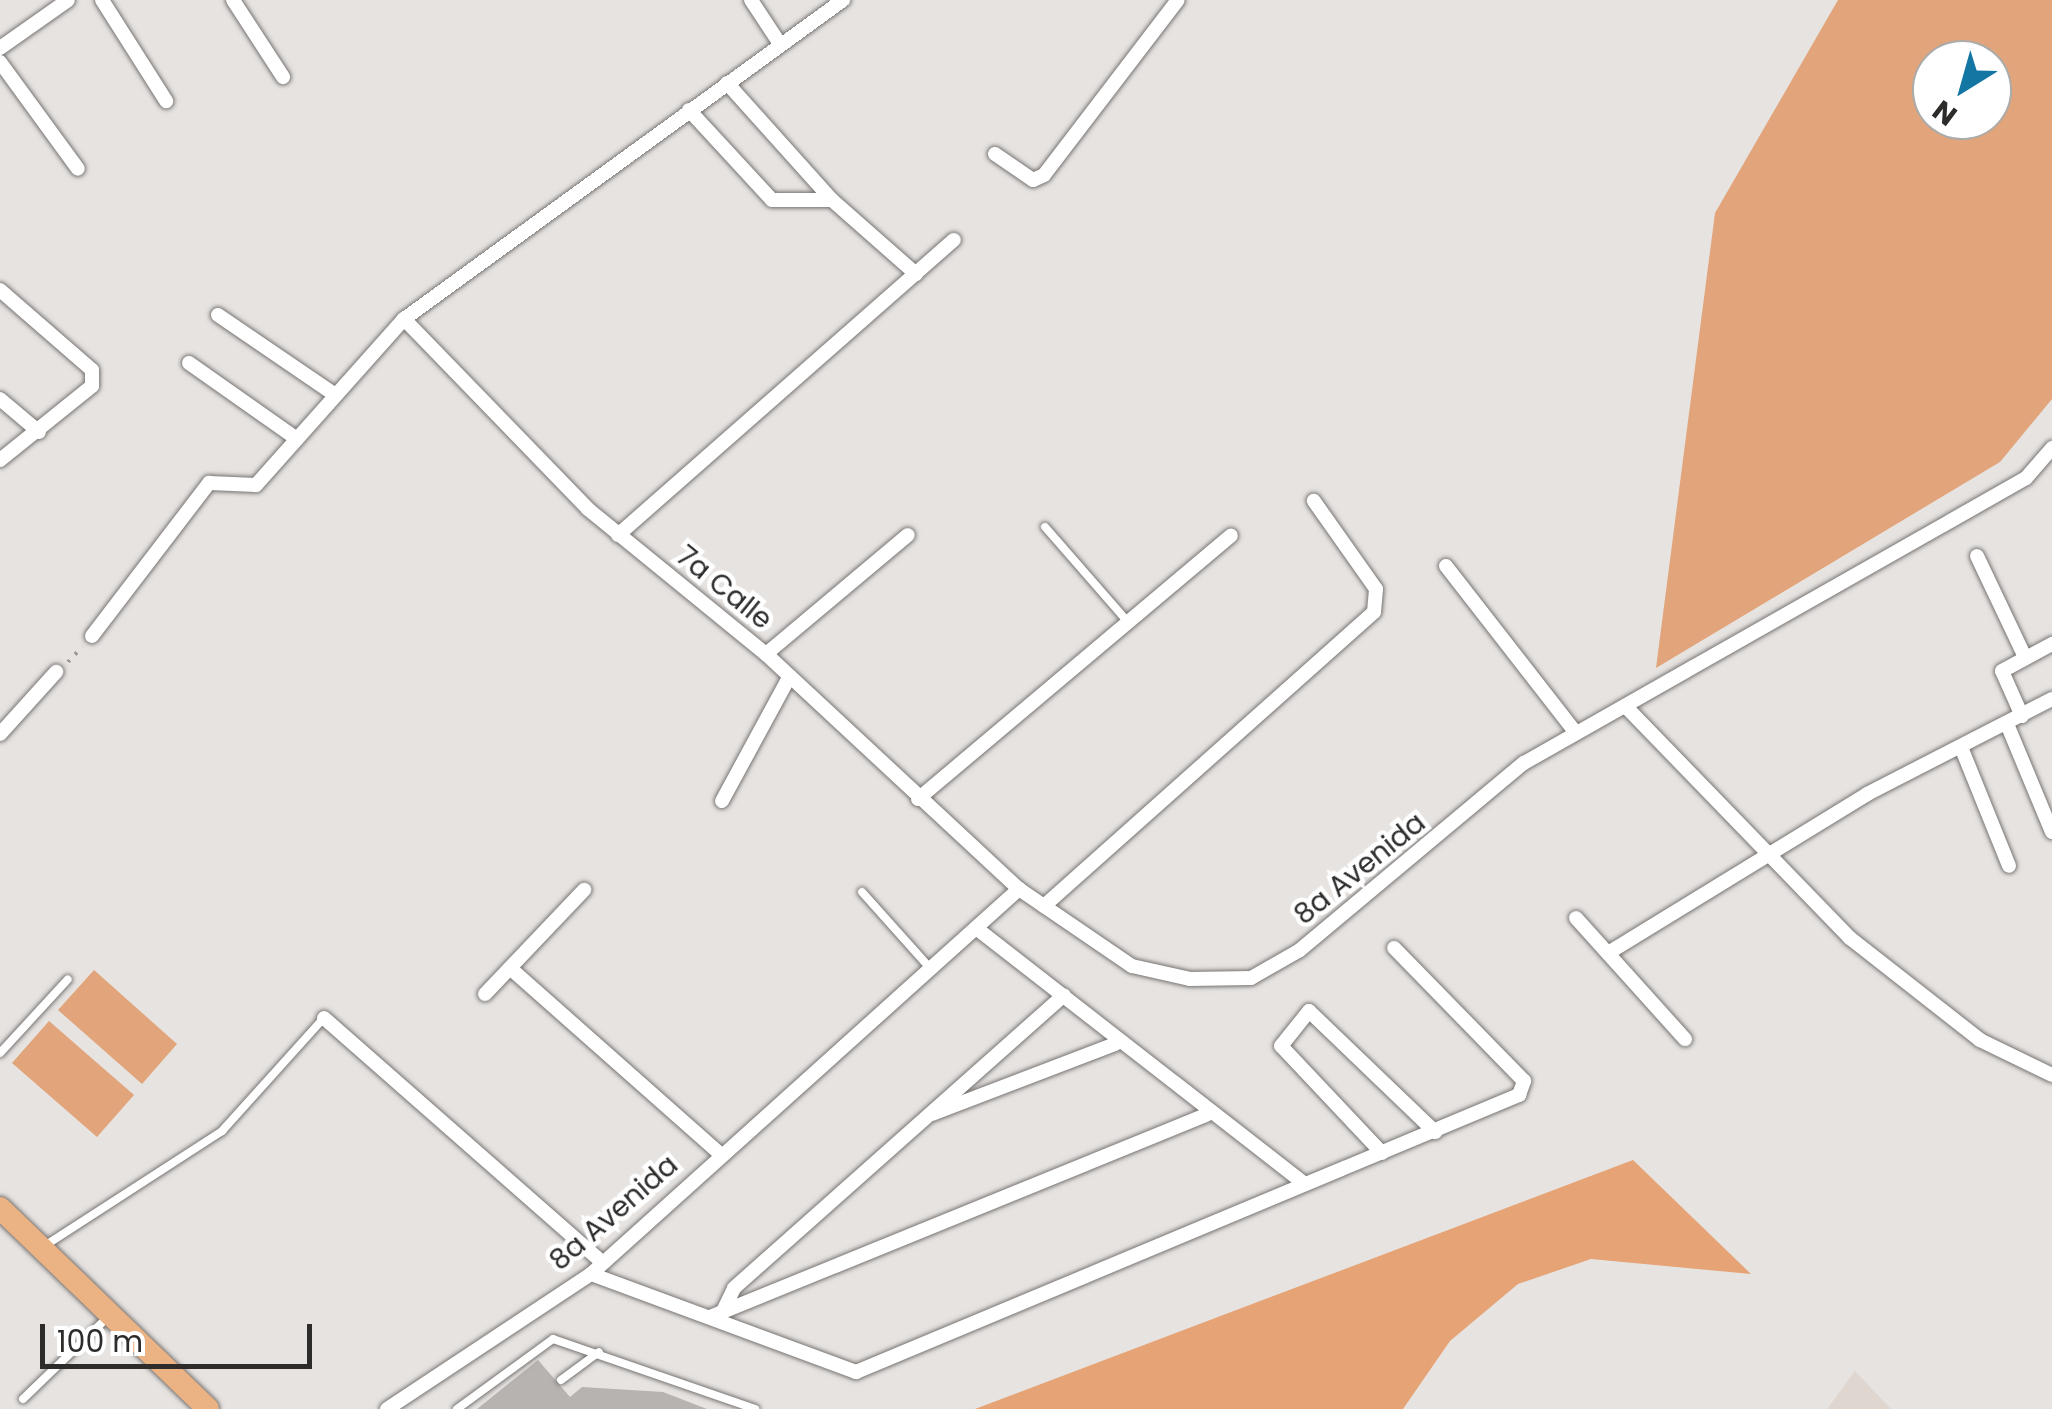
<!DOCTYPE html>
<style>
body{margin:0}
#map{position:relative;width:2052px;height:1409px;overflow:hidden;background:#e6e3e1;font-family:Poppins,sans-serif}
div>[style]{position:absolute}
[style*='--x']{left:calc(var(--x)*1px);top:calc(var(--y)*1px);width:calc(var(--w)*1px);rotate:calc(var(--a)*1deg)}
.built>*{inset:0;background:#dfd6cf}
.green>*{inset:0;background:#e2a47a}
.forest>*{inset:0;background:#e6a375}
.building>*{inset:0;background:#b6b3b1}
.path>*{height:4px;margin-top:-2px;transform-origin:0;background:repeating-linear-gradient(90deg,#9c9a98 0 2.5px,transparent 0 10.5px)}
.roads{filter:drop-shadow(0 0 2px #777472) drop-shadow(0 0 2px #777472)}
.lane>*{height:8px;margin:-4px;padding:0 4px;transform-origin:4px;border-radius:4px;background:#fff}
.street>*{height:14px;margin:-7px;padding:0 7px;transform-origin:7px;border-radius:7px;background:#fff}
.primary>*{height:22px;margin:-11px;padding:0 11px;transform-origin:11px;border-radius:11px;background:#ebb283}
span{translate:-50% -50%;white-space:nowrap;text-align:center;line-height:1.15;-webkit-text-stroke:9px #fff;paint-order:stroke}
.street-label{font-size:28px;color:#2d2c2b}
.north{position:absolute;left:1912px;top:40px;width:100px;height:100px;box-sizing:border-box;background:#fff;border:2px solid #ababaa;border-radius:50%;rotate:217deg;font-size:28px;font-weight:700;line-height:40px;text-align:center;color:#2d2c2b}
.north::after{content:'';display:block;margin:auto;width:35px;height:45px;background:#1477a3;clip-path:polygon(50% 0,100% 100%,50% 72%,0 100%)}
.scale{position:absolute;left:40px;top:1324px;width:272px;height:45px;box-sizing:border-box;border:5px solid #2d2c2b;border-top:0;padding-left:12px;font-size:30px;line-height:35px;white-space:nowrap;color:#2d2c2b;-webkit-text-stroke:8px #fff;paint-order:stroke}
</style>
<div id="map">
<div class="built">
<div style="clip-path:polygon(1855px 1371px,1891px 1409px,1827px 1409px)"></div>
</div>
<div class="green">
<div style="clip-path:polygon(evenodd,1838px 0,2052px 0,2052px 399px,2000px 462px,1656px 668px,1715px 213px,1838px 0,1992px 60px,1992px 120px,1932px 120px,1932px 60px,1992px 60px)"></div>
<div style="clip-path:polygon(94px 970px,177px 1044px,142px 1084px,58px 1010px)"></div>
<div style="clip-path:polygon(49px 1021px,134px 1095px,97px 1137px,12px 1063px)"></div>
</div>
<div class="forest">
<div style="clip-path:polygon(1633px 1160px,1751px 1274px,1591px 1259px,1518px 1284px,1450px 1341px,1403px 1409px,975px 1409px)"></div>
</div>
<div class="building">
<div style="clip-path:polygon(538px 1360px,570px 1397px,582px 1387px,663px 1392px,707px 1409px,477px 1409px)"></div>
</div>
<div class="path">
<div style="--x:68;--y:662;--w:21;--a:-47"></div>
</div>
<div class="roads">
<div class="lane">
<div style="--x:1045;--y:527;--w:126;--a:48.9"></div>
<div style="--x:862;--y:892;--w:102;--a:48.2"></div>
<div style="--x:0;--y:1053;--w:100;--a:-47.4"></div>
<div style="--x:46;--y:1245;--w:210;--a:-32.9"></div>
<div style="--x:222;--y:1131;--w:151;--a:-48"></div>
<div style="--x:561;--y:1380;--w:47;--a:-36.4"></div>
<div style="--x:23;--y:1399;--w:120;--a:-44"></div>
<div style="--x:457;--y:1409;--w:119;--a:-36.1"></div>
<div style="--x:553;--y:1339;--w:214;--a:19.1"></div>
</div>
<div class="street">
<div style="--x:102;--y:0;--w:120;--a:57.6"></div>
<div style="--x:233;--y:0;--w:92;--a:57"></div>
<div style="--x:751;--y:0;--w:53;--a:56.6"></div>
<div style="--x:0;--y:48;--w:83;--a:-35.2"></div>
<div style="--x:0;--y:62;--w:132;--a:53.9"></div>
<div style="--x:727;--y:83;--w:157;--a:48.1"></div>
<div style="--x:832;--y:200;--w:112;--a:41.4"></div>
<div style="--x:689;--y:110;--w:122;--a:47.3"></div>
<div style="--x:772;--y:200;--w:60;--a:0"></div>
<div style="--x:995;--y:154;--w:46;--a:34.4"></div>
<div style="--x:1033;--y:180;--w:12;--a:-24"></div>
<div style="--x:1044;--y:175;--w:220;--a:-52.6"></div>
<div style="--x:0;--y:290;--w:122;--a:41"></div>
<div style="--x:92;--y:370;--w:16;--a:90"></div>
<div style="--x:92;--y:386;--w:118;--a:141.2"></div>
<div style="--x:218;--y:315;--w:140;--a:34.3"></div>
<div style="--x:404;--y:319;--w:264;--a:45.9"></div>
<div style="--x:588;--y:509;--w:230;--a:39.2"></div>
<div style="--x:766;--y:654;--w:345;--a:42.9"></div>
<div style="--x:1019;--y:889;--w:137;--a:34.3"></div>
<div style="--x:1132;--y:966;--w:59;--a:12.6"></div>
<div style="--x:1190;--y:979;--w:61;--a:-0.9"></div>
<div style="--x:1251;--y:978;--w:56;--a:-29.7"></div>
<div style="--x:1300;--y:950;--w:292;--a:-39.9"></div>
<div style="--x:1524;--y:763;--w:577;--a:-29.58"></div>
<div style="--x:2026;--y:478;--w:40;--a:-49"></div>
<div style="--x:189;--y:363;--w:132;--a:35.1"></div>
<div style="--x:0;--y:399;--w:51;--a:40.2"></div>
<div style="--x:618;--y:535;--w:447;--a:-41.3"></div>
<div style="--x:1977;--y:556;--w:112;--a:64.6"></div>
<div style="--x:1446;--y:566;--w:210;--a:52.1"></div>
<div style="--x:92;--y:636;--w:193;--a:-52.6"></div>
<div style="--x:209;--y:483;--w:47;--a:2.4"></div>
<div style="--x:256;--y:485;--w:222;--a:-48.3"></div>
<div style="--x:404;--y:319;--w:543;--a:-36"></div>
<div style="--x:766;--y:654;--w:185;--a:-40"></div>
<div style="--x:1628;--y:709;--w:319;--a:45.9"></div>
<div style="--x:1850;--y:938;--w:165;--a:38.1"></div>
<div style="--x:1980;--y:1040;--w:80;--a:25.9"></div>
<div style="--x:2022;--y:716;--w:49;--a:-114"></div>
<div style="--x:2002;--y:671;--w:57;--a:-28.4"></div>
<div style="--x:2007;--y:724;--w:117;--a:67.4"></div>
<div style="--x:0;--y:734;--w:84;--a:-47.9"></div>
<div style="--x:1961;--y:747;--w:128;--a:68"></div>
<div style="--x:918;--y:799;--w:409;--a:-40.1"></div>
<div style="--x:722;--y:801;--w:142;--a:-61.5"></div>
<div style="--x:1044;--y:906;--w:442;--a:-41.7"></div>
<div style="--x:1374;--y:612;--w:23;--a:-85"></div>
<div style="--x:1376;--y:589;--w:108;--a:-125.2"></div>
<div style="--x:1576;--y:918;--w:163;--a:48"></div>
<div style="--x:976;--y:928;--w:415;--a:37.9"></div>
<div style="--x:1608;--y:953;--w:304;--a:-31.5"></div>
<div style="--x:1867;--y:794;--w:208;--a:-27.2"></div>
<div style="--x:510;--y:968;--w:279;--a:41.5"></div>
<div style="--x:485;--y:994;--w:144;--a:-46.4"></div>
<div style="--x:324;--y:1018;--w:371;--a:41.3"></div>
<div style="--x:932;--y:1114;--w:196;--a:-20.9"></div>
<div style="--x:1382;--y:1153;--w:147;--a:-133.3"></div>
<div style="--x:1281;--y:1046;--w:45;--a:-51.3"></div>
<div style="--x:1309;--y:1011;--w:175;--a:43.8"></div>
<div style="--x:591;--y:1274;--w:283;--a:20.3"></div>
<div style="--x:856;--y:1372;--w:719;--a:-22.68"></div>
<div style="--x:1519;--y:1095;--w:15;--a:-70"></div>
<div style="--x:1524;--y:1081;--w:186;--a:-134.3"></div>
<div style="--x:723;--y:1311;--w:25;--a:-64"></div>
<div style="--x:734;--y:1288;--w:441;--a:-41.6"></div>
<div style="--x:710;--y:1317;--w:536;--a:-22.16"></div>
<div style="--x:387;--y:1409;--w:245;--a:-33.5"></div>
<div style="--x:591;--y:1274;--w:576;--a:-41.97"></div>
</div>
<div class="primary">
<div style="--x:0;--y:1208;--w:289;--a:44"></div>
</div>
</div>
<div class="street-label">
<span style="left:724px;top:588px;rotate:39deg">7a Calle</span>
<span style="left:1360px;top:869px;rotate:-39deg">8a Avenida</span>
<span style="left:614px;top:1213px;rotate:-41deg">8a Avenida</span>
</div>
<div class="north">N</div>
<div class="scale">100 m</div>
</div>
